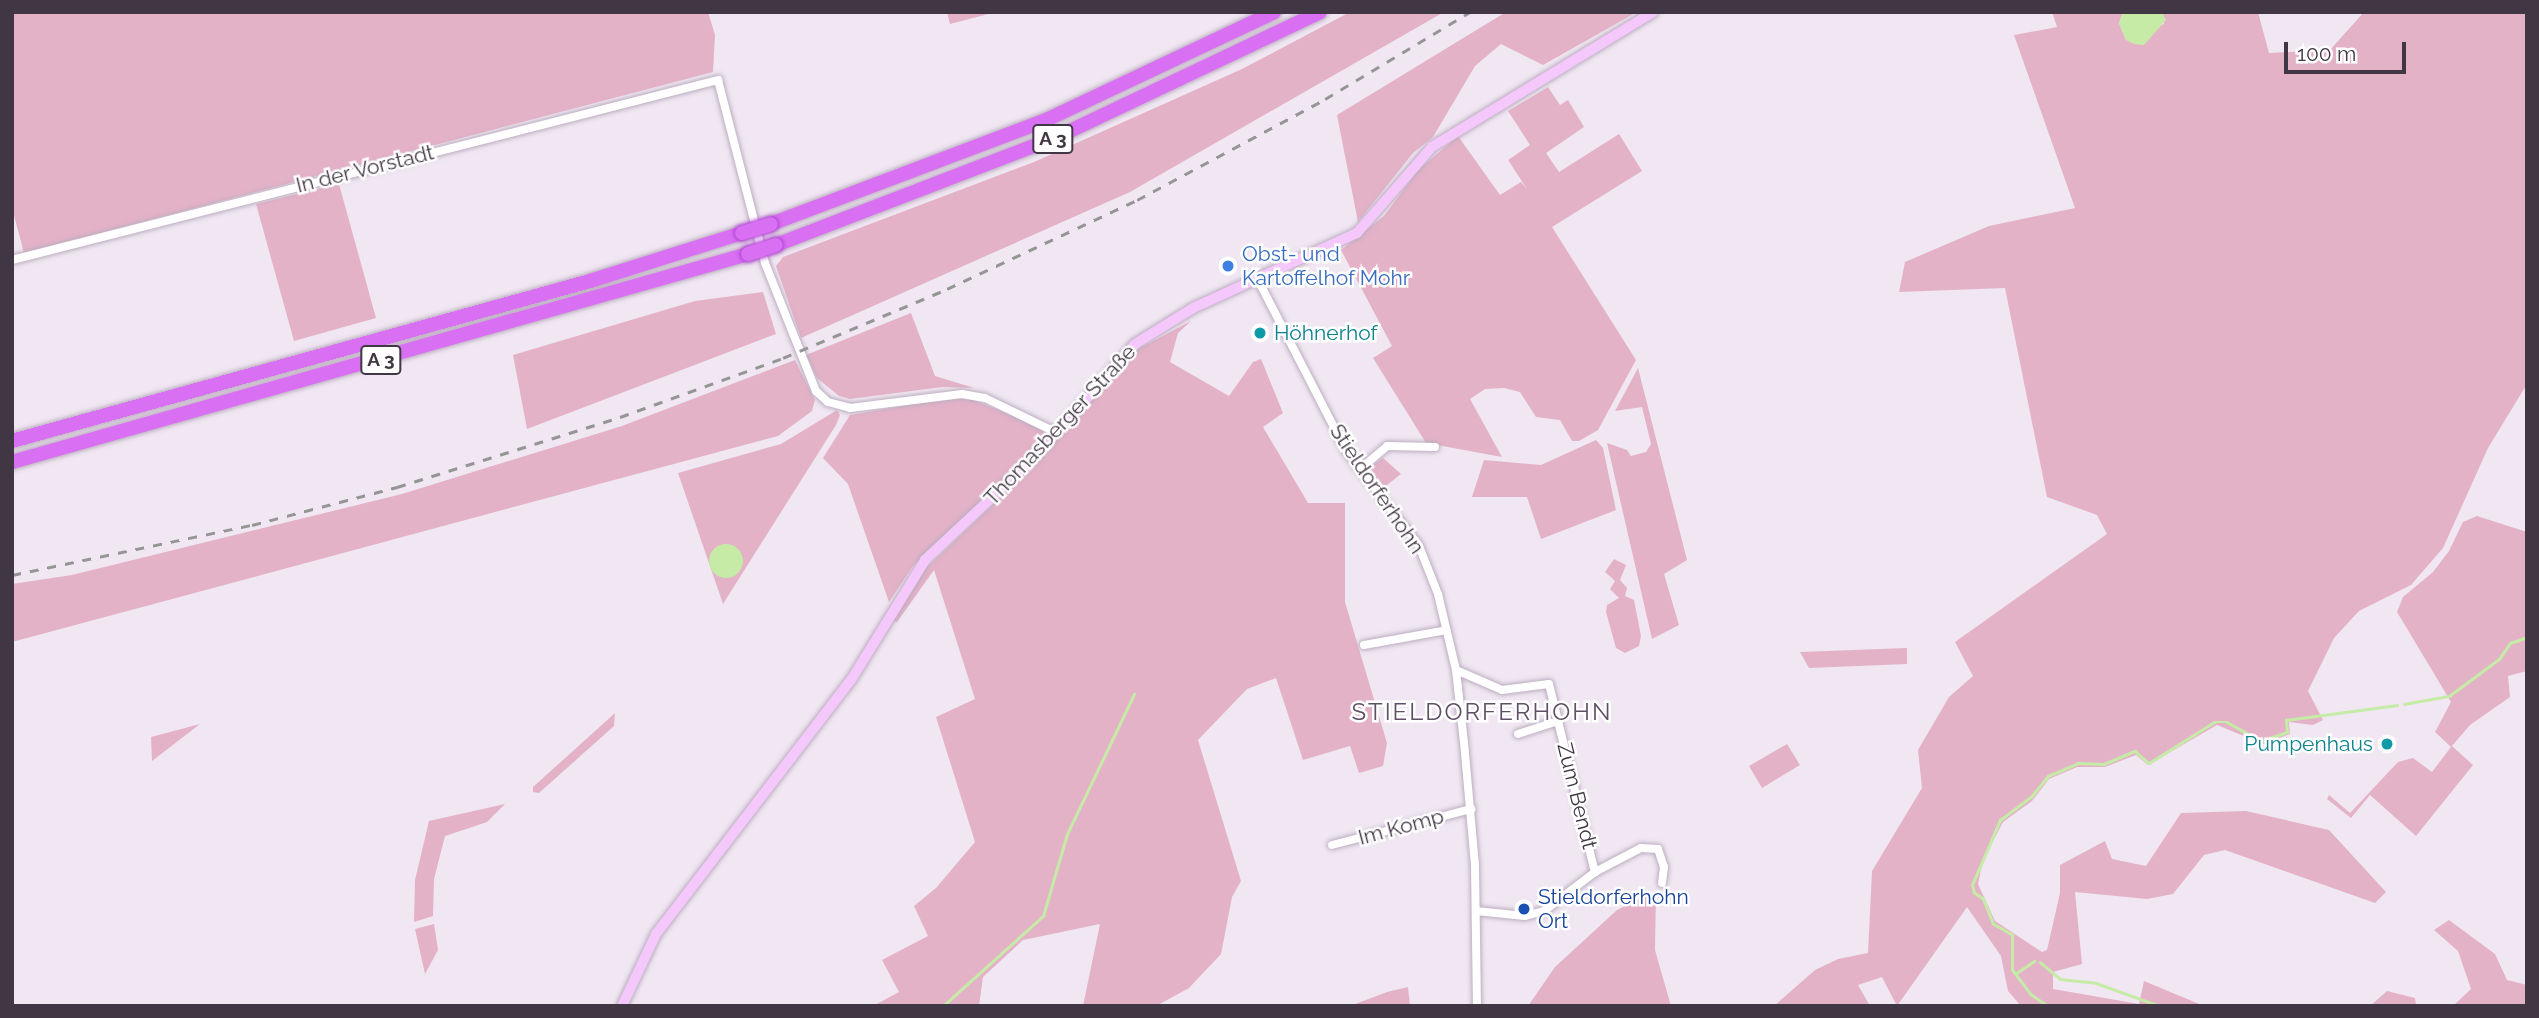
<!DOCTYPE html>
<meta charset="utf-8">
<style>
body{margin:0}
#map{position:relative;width:2539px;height:1018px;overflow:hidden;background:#f0e7f2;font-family:Raleway,sans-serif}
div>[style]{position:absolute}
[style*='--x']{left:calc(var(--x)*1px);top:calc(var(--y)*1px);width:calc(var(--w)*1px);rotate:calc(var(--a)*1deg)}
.green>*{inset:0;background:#e4b2c7}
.water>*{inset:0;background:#c6eba7}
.round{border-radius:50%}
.stream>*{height:2.5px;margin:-1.25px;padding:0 1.25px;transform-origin:1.25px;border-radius:1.25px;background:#c6eba7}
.roads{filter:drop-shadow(0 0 2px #bcadc0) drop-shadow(0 0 2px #bcadc0)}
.minor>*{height:8px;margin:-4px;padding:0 4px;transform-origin:4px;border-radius:4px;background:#fff}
.secondary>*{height:10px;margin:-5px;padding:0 5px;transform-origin:5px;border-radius:5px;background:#f5c8fb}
.motorway>*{height:14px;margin:-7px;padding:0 7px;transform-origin:7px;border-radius:7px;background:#d970f3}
.rail>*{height:2.5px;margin-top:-1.25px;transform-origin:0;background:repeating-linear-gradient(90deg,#959595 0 9px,transparent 0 18px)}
.bridges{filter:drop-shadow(0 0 2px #b041d2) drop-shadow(0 0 2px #b041d2)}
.motorway-bridge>*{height:14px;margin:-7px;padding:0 7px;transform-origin:7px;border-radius:7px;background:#d970f3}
.dots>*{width:19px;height:19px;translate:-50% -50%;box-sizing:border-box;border:4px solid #fff;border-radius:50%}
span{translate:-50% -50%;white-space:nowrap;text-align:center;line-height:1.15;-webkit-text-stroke:5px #fff;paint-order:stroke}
.shield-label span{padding:2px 5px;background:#fff;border:2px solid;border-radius:5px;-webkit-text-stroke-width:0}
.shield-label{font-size:19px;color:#413644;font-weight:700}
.street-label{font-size:21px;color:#413644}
.shop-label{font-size:21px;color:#366cbe}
.left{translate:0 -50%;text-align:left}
.culture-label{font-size:21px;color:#0d838f}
.right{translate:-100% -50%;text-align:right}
.transit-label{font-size:21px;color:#164399}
.quarter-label{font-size:24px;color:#604e66;letter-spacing:2px}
.frame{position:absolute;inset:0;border:14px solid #413644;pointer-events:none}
.scale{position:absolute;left:2284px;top:42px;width:122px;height:32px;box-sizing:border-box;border:4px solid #413644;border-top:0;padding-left:9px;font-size:21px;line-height:24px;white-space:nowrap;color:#413644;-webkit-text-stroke:5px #fff;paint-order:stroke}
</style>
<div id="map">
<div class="green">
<div style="clip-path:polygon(12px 12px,708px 12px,715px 35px,713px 72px,24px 253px,12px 208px)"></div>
<div style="clip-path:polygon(947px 12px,996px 12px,950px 24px)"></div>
<div style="clip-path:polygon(1350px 12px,1444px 12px,1130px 192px,801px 338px,776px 266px,783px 257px,1034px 162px,1242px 69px)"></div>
<div style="clip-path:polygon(1506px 12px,1637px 12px,1543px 65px,1501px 44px,1475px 66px,1433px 137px,1413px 153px,1358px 222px,1337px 115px)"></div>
<div style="clip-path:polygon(2052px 12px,2123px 12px,2119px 23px,2126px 40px,2164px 24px,2162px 12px,2258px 12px,2269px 53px,2330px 50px,2364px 12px,2527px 12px,2527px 384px,2488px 448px,2443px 548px,2411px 585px,2359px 611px,2334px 638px,2308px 691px,2323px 720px,2313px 725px,2289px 722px,2290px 734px,2263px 744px,2217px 725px,2148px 765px,2136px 755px,2105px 767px,2077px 767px,2049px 779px,2032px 801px,2003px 822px,1983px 860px,1978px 884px,1995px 921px,2042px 952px,2047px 950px,2060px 893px,2060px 865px,2105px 841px,2112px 859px,2146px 866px,2181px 813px,2246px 811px,2329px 830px,2386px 892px,2375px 903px,2225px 850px,2204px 855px,2173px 894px,2147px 899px,2075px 892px,2082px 964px,2053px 972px,2053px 989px,2139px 1004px,2144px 981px,2204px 1006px,2021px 1006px,2008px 991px,2001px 956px,1967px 907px,1897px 1006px,1882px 977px,1858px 985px,1870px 1006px,1774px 1006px,1815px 970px,1838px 959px,1868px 953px,1872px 871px,1922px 788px,1918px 750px,1949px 697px,1973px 676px,1955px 642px,2107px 534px,2097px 515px,2047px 497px,2005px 288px,1899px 292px,1905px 262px,1989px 226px,2075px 208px,2014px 35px,2057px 27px)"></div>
<div style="clip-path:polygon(1548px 87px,1560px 105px,1568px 100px,1584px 127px,1546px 153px,1559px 172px,1619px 134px,1642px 171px,1552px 227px,1636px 360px,1598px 430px,1579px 441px,1572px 441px,1560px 420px,1536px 417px,1520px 392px,1504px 388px,1485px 389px,1470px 399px,1502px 457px,1426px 443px,1373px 358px,1392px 346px,1341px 250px,1384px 216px,1418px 170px,1458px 136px,1500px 195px,1521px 182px,1527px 189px,1508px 160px,1530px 145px,1508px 111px)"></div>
<div style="clip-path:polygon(339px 184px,376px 318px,294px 341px,256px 204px)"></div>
<div style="clip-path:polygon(763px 292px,776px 334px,527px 429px,513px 355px,695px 301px)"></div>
<div style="clip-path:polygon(911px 313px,935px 376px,974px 388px,942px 387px,850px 399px,839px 396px,817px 378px,806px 355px)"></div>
<div style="clip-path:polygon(1191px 321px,1178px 333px,1170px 362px,1229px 396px,1253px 362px,1261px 359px,1283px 413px,1263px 427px,1308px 503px,1345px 503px,1345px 602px,1387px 743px,1383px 766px,1359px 773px,1350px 746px,1303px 760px,1276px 678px,1247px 689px,1198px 740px,1241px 881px,1232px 897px,1221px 954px,1189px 988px,1156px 1006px,1083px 1006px,1100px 924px,1023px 940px,983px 977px,979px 1006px,873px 1006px,899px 992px,882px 960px,928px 936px,914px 906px,936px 888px,975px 842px,936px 717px,975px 699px,934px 570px,897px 622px,891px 620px,919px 575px,1004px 494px,1138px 349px)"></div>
<div style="clip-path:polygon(795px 360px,815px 400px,812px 411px,778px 436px,12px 642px,12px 584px,72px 575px,402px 494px,622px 426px)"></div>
<div style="clip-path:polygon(1638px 368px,1687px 560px,1664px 574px,1679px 625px,1652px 639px,1607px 443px,1627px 450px,1631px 456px,1646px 452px,1651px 444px,1642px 407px,1615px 411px)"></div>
<div style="clip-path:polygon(951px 398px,973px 400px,1014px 416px,1043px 431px,1045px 440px,913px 566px,889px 602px,848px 484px,823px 458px,850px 415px)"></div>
<div style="clip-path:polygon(837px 410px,840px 415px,836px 425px,723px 604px,678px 473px,781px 444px)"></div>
<div style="clip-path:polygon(1596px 440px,1603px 448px,1616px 510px,1541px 539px,1527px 497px,1472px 497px,1484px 460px,1541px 465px)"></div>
<div style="clip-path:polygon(1383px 458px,1401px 474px,1382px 489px,1370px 467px)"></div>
<div style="clip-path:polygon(2477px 516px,2527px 532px,2527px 671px,2508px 676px,2510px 697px,2470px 725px,2452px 746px,2473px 765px,2416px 836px,2370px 795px,2351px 818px,2327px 799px,2329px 795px,2350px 813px,2398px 762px,2413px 758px,2432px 772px,2451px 747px,2435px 732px,2451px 702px,2397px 612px,2403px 597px,2433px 572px,2449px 551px,2463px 522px)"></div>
<div style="clip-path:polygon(1614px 559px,1626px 565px,1620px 580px,1627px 588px,1625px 596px,1634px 600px,1641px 636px,1639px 646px,1625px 653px,1616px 648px,1606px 612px,1607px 605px,1619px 598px,1610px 589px,1615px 581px,1605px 572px)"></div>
<div style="clip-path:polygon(1907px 648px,1907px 664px,1809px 668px,1800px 652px)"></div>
<div style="clip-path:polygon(615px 713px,614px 726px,539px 793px,533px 792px,533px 787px)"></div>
<div style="clip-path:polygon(200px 724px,152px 761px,151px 737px)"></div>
<div style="clip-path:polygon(1787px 744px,1800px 765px,1762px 788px,1749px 766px)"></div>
<div style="clip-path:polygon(505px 804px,487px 822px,445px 836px,434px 879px,433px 916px,414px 922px,415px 880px,429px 821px)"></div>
<div style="clip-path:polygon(1656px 891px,1655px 950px,1671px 1006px,1528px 1006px,1555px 967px,1617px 910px)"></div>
<div style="clip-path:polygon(2449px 920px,2495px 954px,2507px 980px,2527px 985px,2527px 1006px,2453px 1006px,2471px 989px,2458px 951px,2434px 930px)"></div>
<div style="clip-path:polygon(434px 924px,438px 950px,425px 974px,415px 929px)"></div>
<div style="clip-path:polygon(1408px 987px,1410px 1006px,1350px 1006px,1387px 992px)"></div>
<div style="clip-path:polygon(2387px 991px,2415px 998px,2416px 1006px,2370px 1006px)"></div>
</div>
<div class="water">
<div style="clip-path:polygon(2123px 12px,2162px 12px,2166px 20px,2144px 45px,2134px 44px,2126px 40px,2119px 23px)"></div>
<div class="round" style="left:709px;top:544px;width:34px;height:34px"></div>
</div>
<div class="stream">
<div style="--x:2404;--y:704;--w:46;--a:-10.1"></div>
<div style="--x:2449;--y:696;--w:62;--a:-36.5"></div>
<div style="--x:2499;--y:659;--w:19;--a:-55"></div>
<div style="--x:2510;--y:643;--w:18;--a:-19"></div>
<div style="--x:2040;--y:962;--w:26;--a:40"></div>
<div style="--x:2060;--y:979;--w:36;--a:6"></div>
<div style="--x:2096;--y:983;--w:68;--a:19.8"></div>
<div style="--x:2015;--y:974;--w:23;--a:-34"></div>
<div style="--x:943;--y:1006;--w:135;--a:-42"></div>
<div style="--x:1043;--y:916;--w:85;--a:-73.7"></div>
<div style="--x:1067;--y:834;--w:155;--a:-64.4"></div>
<div style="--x:2047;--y:1006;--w:19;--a:-145"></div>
<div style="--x:2031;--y:995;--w:31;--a:-127"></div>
<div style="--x:2012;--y:970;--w:35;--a:-90"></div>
<div style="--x:2012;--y:935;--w:22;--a:-150"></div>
<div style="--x:1993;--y:924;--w:27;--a:-112"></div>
<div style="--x:1983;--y:899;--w:11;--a:-146"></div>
<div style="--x:1974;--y:893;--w:8;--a:-104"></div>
<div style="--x:1972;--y:885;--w:71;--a:-66.7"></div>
<div style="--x:2000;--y:820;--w:39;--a:-37"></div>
<div style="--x:2031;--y:797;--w:27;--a:-51"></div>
<div style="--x:2048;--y:776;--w:33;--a:-23"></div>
<div style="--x:2078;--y:763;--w:26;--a:2"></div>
<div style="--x:2104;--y:764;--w:34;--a:-23"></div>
<div style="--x:2135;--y:751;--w:18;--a:41"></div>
<div style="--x:2149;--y:763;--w:77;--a:-32.2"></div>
<div style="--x:2214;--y:722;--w:13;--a:0"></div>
<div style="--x:2227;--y:722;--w:39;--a:29"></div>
<div style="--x:2261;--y:741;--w:28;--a:-19"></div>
<div style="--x:2287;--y:732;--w:12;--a:-95"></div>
<div style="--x:2286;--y:720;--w:112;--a:-7.7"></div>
</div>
<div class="roads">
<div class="minor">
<div style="--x:12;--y:260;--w:729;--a:-14.3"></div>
<div style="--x:718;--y:80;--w:189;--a:75.6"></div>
<div style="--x:765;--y:263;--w:138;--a:68.3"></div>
<div style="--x:816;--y:391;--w:16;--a:43"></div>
<div style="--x:828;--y:402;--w:23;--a:15"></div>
<div style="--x:850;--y:408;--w:113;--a:-7.1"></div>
<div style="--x:962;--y:394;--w:23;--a:10"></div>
<div style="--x:985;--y:398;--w:80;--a:25.9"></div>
<div style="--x:1257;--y:278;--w:196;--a:62.7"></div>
<div style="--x:1347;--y:452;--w:118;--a:52.5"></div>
<div style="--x:1419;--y:546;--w:52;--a:68.4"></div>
<div style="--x:1438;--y:594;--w:78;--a:76.7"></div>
<div style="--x:1456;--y:670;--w:72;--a:83.7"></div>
<div style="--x:1464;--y:742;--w:124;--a:84.9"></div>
<div style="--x:1475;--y:866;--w:140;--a:89.2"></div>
<div style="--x:1360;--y:469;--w:35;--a:-40"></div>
<div style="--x:1387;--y:446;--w:48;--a:1.2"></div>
<div style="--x:1364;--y:645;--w:84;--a:-10.2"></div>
<div style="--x:1456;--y:670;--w:50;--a:23.5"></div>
<div style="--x:1502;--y:690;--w:47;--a:-7.3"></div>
<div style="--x:1549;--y:684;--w:194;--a:76.3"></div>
<div style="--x:1518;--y:734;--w:42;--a:-18"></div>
<div style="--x:1332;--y:845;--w:144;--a:-14.5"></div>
<div style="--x:1476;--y:911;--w:49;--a:5.8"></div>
<div style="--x:1525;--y:916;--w:20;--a:-15"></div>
<div style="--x:1544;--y:911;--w:64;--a:-37.4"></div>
<div style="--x:1595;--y:872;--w:52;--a:-27.6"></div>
<div style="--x:1641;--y:848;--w:17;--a:3"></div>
<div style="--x:1658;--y:849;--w:19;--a:72"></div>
<div style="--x:1664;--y:867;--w:16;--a:97"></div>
</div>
<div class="secondary">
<div style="--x:622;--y:1006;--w:80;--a:-64.7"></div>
<div style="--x:656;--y:934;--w:320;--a:-52.5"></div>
<div style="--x:851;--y:680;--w:141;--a:-58.3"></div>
<div style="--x:925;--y:560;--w:152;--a:-43.1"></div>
<div style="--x:1036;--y:456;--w:149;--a:-48.5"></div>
<div style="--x:1135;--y:344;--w:68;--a:-31.8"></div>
<div style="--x:1193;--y:308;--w:180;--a:-24.6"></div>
<div style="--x:1357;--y:233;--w:114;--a:-48.9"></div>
<div style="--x:1432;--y:147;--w:259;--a:-31.4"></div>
</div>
<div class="motorway">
<div style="--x:771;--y:224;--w:294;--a:-20.7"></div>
<div style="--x:1046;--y:120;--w:252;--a:-25.3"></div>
<div style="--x:776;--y:245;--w:299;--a:-21"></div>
<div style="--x:1055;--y:138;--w:293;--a:-25.4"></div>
<div style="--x:12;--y:441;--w:600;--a:-15.47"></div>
<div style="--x:590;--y:281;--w:159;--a:-17.5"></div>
<div style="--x:12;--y:462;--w:765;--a:-15.78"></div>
</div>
</div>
<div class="rail">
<div style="--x:12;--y:575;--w:245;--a:-11.8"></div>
<div style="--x:252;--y:525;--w:150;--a:-14.7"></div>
<div style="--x:397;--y:487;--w:234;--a:-17.4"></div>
<div style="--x:620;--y:417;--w:173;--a:-19.9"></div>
<div style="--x:783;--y:358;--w:178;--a:-22.8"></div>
<div style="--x:947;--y:289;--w:210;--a:-25.1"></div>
<div style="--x:1137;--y:200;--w:213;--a:-28.2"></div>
<div style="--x:1325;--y:99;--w:169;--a:-31"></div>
</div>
<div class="bridges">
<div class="motorway-bridge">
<div style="--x:742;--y:233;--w:30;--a:-17"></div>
<div style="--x:748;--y:254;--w:29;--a:-18"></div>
</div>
</div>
<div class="dots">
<div style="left:1228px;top:266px;background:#3f7fe0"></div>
<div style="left:1260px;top:333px;background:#0f9aa8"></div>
<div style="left:2387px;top:744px;background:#0f9aa8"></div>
<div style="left:1524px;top:909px;background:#1a4fb4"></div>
</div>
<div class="shield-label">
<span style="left:1053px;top:139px">A 3</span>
<span style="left:381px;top:360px">A 3</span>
</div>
<div class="street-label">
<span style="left:365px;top:169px;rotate:-14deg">In der Vorstadt</span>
<span style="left:1060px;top:425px;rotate:-47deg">Thomasberger Straße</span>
<span style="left:1377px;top:489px;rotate:56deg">Stieldorferhohn</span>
<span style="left:1577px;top:796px;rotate:76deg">Zum Bendt</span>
<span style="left:1401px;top:827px;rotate:-15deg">Im Komp</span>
</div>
<div class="shop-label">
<span class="left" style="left:1242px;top:266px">Obst- und<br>Kartoffelhof Mohr</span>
</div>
<div class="culture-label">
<span class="left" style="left:1274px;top:333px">Höhnerhof</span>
<span class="right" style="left:2373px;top:744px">Pumpenhaus</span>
</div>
<div class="transit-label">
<span class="left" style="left:1538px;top:909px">Stieldorferhohn<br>Ort</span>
</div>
<div class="quarter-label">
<span style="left:1482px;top:712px">STIELDORFERHOHN</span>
</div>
<div class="frame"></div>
<div class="scale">100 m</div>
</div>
